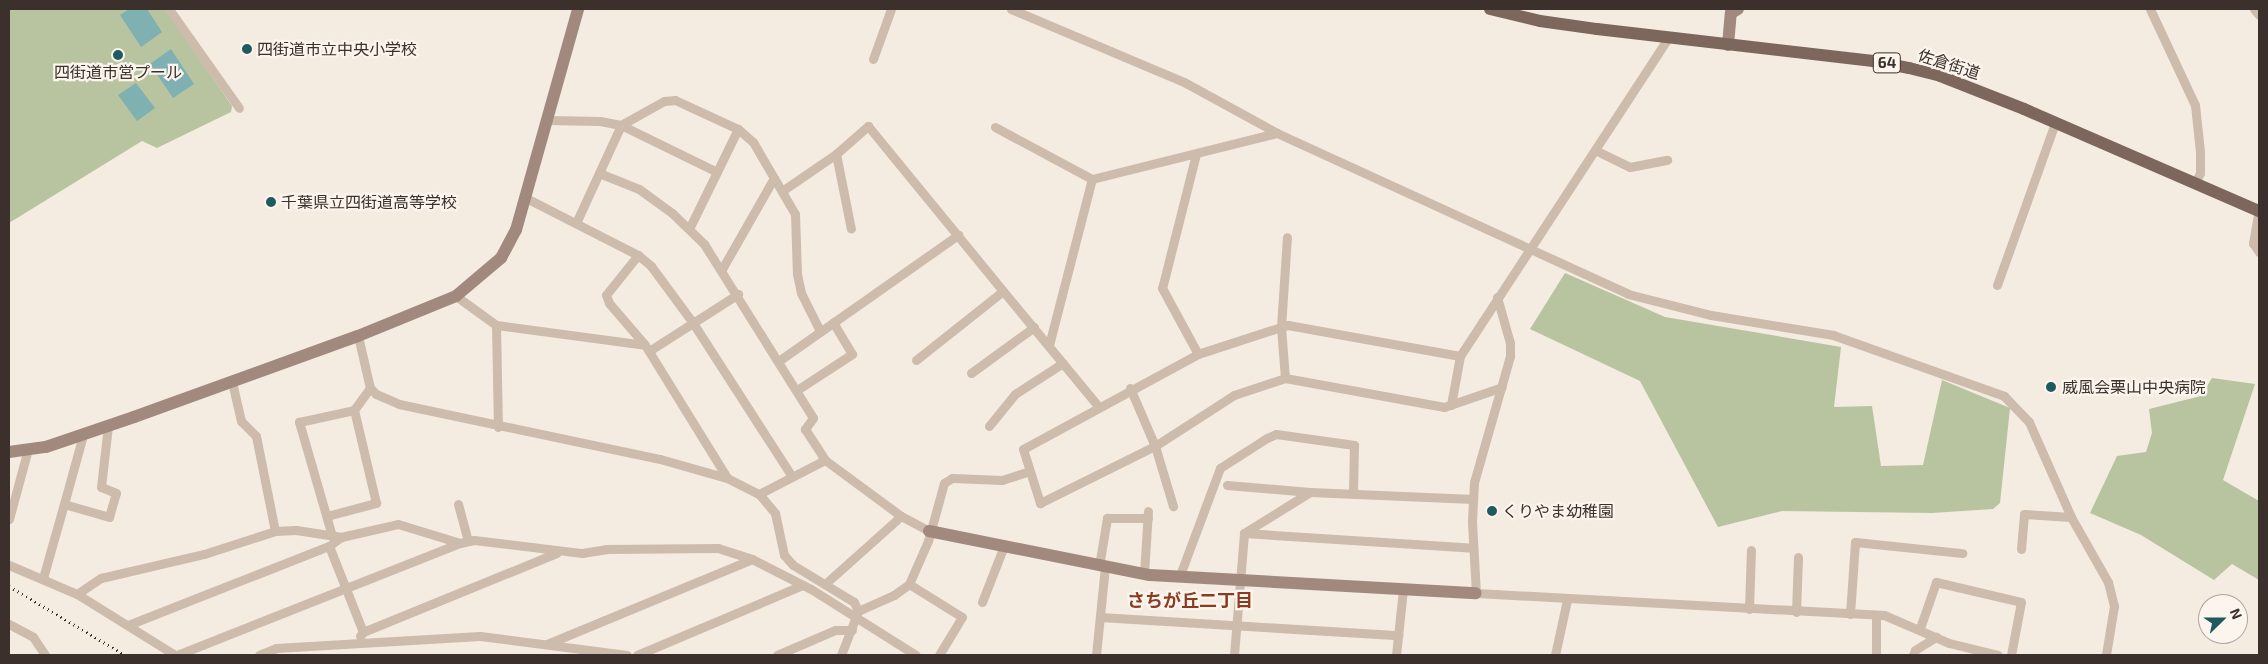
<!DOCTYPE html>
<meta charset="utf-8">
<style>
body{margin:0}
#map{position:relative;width:2268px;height:664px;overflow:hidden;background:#f4ebe1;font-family:"Exo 2","Noto Sans JP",sans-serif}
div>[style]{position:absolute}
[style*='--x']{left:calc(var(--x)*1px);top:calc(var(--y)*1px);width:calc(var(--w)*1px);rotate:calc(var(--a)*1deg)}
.green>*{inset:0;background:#b8c4a0}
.water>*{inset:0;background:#7fb0b2}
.street>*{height:9px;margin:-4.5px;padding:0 4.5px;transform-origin:4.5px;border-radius:4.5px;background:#cdbbac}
.secondary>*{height:12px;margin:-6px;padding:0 6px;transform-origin:6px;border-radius:6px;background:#a18a7d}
.primary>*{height:12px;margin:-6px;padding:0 6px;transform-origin:6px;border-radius:6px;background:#7d675c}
.rail>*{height:3px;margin-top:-1.5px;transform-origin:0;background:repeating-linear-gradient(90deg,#3b302b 0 1px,transparent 0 5px)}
.dots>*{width:14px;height:14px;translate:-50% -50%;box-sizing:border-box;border:2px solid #fbf5ee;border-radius:50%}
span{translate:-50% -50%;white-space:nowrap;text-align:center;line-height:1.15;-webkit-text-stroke:4.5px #fbf5ee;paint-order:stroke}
.shield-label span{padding:1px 4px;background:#fbf5ee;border:1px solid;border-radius:4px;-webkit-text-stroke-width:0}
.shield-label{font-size:15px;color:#3b302b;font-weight:700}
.poi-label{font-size:16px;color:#3b302b}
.left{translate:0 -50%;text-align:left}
.street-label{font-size:16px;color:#3b302b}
.neighbourhood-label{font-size:18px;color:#8c3b22;font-weight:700}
.frame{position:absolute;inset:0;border:10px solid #3b302b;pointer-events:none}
.north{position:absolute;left:2198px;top:594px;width:50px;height:50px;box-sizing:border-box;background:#fbf5ee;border:1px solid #aea6a0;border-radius:50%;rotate:68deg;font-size:14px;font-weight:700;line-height:20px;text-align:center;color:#3b302b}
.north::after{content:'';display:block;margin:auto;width:18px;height:22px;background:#1f5a5e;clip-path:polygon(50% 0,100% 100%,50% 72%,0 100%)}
</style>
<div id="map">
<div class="green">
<div style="clip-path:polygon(9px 9px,165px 9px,232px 106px,231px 112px,157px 148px,142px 141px,9px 223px)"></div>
<div style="clip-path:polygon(1565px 273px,1665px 317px,1841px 347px,1834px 407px,1872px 406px,1881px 466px,1923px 465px,1942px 380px,2010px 408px,2000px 503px,1993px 509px,1932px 513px,1782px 511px,1718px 527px,1640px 381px,1530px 329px)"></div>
<div style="clip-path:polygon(2212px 378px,2255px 384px,2223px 480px,2259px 501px,2259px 580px,2232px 564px,2214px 580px,2141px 535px,2090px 513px,2117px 456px,2146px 452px,2152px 433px,2149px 409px,2201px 396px)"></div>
</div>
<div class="water">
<div style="clip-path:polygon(129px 9px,147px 9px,162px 32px,141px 47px,120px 15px)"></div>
<div style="clip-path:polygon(171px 49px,194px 84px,173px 98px,150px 64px)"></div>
<div style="clip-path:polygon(136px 83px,155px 108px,137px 121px,118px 95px)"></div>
</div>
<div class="street">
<div style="--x:169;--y:9;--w:121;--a:54.7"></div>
<div style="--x:1011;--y:9;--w:188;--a:22.9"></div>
<div style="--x:1184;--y:82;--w:106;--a:28.7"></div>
<div style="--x:1277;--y:133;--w:386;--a:24.6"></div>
<div style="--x:1628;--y:294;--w:86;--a:14.2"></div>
<div style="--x:1711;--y:315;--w:124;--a:9.3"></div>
<div style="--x:1833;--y:335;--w:182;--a:19.6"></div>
<div style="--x:2004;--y:396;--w:36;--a:46"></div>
<div style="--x:2029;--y:422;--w:104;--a:66.1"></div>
<div style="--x:2071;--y:517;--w:75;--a:60.4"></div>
<div style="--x:2108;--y:582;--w:25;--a:76"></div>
<div style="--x:2114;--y:606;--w:50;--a:99.3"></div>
<div style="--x:2150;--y:9;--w:106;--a:64.9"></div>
<div style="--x:2195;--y:105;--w:47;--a:83.9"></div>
<div style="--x:2200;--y:152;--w:21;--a:90"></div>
<div style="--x:2200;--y:173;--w:11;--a:117"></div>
<div style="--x:2254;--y:9;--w:8;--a:50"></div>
<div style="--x:873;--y:59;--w:53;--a:-70.2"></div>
<div style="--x:547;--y:120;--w:53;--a:1.1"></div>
<div style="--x:600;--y:121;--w:21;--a:11"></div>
<div style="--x:621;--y:125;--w:107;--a:26.1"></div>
<div style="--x:995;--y:127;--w:110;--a:28.2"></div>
<div style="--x:1595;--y:150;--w:39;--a:26"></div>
<div style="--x:1630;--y:167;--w:38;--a:-11"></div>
<div style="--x:836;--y:154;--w:76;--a:78.7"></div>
<div style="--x:1196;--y:154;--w:138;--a:104.2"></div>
<div style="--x:1162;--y:288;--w:75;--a:61.4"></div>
<div style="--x:599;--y:173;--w:43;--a:21.8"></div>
<div style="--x:639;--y:189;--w:41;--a:36"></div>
<div style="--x:672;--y:213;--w:45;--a:44.1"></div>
<div style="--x:704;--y:244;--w:205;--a:57.9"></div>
<div style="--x:813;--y:418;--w:14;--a:126"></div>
<div style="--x:805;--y:429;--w:37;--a:57"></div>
<div style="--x:825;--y:460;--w:94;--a:36.4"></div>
<div style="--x:901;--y:516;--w:32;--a:28"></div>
<div style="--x:782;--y:191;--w:65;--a:-34.4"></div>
<div style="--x:836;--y:154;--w:43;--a:-41.2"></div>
<div style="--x:868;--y:126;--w:213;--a:50.7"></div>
<div style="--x:526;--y:198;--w:126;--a:27"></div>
<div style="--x:638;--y:255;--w:17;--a:40"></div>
<div style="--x:651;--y:266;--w:71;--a:53.6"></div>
<div style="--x:693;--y:323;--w:181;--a:57.2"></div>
<div style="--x:2259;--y:209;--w:35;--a:100"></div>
<div style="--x:2253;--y:243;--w:11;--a:56"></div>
<div style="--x:576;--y:223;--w:108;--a:-65.3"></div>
<div style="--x:621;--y:125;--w:49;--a:-29.2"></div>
<div style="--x:664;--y:101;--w:11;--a:-5"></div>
<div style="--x:675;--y:100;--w:69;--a:24.7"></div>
<div style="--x:738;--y:129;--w:20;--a:41"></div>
<div style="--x:753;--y:142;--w:83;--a:59.7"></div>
<div style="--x:795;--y:214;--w:60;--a:88.1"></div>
<div style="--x:797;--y:274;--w:19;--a:78"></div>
<div style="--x:801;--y:293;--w:42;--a:63.4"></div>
<div style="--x:689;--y:229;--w:111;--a:-63.9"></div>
<div style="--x:638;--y:255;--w:51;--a:128.7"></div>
<div style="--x:606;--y:295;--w:9;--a:69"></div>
<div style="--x:609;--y:303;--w:55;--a:49.4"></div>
<div style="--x:645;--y:345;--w:156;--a:58.3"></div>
<div style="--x:722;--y:269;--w:105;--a:-60.3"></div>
<div style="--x:1997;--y:285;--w:172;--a:-70.3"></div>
<div style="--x:456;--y:296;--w:49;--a:35.9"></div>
<div style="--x:496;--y:325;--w:150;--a:7.6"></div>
<div style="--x:1497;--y:297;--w:48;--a:74.2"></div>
<div style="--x:1510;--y:343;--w:13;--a:90"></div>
<div style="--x:1510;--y:356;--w:131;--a:105.9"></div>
<div style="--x:1474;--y:482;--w:40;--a:92.9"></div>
<div style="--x:1472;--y:522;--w:71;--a:86.8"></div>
<div style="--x:1476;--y:593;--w:409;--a:3.1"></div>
<div style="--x:1884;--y:615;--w:71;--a:23.3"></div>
<div style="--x:1949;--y:643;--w:50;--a:13.8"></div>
<div style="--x:496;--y:325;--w:102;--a:88.9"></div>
<div style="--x:358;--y:336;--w:53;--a:77"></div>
<div style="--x:370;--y:388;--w:8;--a:45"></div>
<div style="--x:376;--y:394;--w:25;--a:23"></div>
<div style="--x:399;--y:404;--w:267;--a:11.9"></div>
<div style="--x:660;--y:459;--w:70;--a:15.8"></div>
<div style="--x:727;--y:478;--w:36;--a:27"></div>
<div style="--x:759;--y:494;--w:25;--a:50"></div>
<div style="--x:775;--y:513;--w:43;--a:77.9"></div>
<div style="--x:784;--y:555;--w:13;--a:48"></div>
<div style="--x:793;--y:565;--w:71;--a:31.2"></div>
<div style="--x:854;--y:602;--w:10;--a:66"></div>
<div style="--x:858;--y:611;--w:47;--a:111.1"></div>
<div style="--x:1049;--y:345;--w:171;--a:-75.5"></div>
<div style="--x:1092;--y:179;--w:191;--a:-14"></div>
<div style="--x:649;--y:351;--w:106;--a:-32.6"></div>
<div style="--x:1460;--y:356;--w:175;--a:-169.8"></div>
<div style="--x:1288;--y:325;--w:7;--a:164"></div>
<div style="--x:1281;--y:327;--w:87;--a:162"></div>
<div style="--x:1198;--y:354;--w:199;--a:151.5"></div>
<div style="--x:1023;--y:449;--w:57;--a:72.5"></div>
<div style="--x:1040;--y:503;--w:128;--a:-26.4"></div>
<div style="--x:1155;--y:446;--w:94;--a:-32.8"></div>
<div style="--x:1234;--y:395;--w:54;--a:-18.4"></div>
<div style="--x:1285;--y:378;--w:162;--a:10.3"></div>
<div style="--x:1444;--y:407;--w:61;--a:-19"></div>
<div style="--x:780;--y:360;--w:218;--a:-35.1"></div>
<div style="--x:916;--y:360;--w:111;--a:-38.4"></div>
<div style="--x:1003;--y:291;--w:149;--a:50.4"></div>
<div style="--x:971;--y:373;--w:78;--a:-36.1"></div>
<div style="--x:1285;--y:378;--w:51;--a:-94.5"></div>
<div style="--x:1281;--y:327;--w:90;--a:-86.2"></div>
<div style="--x:232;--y:382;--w:40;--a:77"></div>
<div style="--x:241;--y:421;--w:21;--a:45"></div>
<div style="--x:256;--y:436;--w:97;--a:78.7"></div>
<div style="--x:1130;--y:388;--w:63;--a:66.7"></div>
<div style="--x:1155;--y:446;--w:63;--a:73.3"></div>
<div style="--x:797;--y:390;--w:66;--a:-33.2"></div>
<div style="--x:852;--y:354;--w:37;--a:-121"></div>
<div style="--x:1451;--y:405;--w:50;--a:-79.6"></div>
<div style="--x:1460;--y:356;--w:380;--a:-56.8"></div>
<div style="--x:989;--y:426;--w:41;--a:-50.9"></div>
<div style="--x:1015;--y:394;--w:57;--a:-32.9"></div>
<div style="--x:83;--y:435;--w:72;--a:105.4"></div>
<div style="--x:64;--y:504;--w:47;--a:16.1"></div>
<div style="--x:109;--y:517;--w:25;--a:-74"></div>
<div style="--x:116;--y:493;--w:16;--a:-158"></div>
<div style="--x:101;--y:487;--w:61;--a:-83.5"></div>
<div style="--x:1227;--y:485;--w:83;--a:4.8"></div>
<div style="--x:759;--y:494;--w:74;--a:-27.3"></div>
<div style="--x:458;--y:504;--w:38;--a:75"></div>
<div style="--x:327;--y:516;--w:51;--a:-14.9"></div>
<div style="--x:376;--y:503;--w:96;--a:-103.3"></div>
<div style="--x:9;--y:519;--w:73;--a:-74.8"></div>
<div style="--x:1244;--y:533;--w:229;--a:3.7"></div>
<div style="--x:332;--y:536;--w:119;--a:-106.1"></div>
<div style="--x:299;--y:422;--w:56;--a:-12.3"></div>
<div style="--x:354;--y:410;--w:27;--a:-54"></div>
<div style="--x:329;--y:546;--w:92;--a:68.4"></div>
<div style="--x:363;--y:632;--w:5;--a:127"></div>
<div style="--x:2021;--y:549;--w:35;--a:-85"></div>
<div style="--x:2024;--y:514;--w:47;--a:3.7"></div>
<div style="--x:9;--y:565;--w:74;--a:23.1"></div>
<div style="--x:77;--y:594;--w:115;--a:31.9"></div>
<div style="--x:1099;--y:566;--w:49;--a:-80.5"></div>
<div style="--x:1107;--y:518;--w:41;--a:0"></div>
<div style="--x:1144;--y:574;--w:63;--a:-86.4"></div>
<div style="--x:1180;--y:575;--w:114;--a:-69.5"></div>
<div style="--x:1220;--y:468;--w:56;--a:-32.6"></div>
<div style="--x:1267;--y:438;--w:10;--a:-24"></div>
<div style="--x:1276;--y:434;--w:79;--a:8"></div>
<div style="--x:1354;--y:445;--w:49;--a:91.2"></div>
<div style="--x:43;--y:578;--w:77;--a:-74.2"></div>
<div style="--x:825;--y:584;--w:102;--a:-41.8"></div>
<div style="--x:909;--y:584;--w:62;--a:31.9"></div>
<div style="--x:962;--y:617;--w:44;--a:121.2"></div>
<div style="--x:77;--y:594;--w:29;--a:-34"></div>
<div style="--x:101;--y:578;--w:106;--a:-13.1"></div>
<div style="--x:204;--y:554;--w:75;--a:-17.9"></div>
<div style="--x:275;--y:531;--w:21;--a:-3"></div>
<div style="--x:296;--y:530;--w:46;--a:8.8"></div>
<div style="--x:341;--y:537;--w:58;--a:-12.8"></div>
<div style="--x:398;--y:524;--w:65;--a:17"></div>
<div style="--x:982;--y:602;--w:60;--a:-68.6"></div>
<div style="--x:1749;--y:609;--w:59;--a:-88.1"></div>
<div style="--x:858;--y:611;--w:39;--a:-24"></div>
<div style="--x:894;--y:595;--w:19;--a:-36"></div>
<div style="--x:909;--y:584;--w:47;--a:-66.2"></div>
<div style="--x:928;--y:541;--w:60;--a:-74.6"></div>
<div style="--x:944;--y:483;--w:9;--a:-32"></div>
<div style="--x:952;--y:478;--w:50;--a:2.3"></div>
<div style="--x:1002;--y:480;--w:28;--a:-18"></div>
<div style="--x:1796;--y:612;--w:55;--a:-87.9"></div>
<div style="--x:1850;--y:614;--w:72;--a:-86"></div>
<div style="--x:1855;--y:542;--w:108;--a:5.9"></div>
<div style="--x:1100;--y:617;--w:299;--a:3.5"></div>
<div style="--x:9;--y:624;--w:27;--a:28"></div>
<div style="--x:33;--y:637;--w:22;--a:56"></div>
<div style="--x:128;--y:625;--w:216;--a:-21.5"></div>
<div style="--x:329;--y:546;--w:15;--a:-37"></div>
<div style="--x:1920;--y:628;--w:49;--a:-70.8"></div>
<div style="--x:1936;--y:582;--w:87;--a:13.2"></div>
<div style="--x:2021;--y:602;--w:54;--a:100.7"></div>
<div style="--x:363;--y:632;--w:209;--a:-22.2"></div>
<div style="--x:547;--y:644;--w:222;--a:-22.5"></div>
<div style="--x:177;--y:655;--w:304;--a:-21.6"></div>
<div style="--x:460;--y:543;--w:14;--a:-12"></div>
<div style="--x:474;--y:540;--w:109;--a:6.9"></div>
<div style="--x:582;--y:553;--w:24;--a:-9"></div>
<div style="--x:606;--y:549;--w:112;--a:-0.5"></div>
<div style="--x:718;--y:548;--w:36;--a:18"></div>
<div style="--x:752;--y:559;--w:66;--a:27"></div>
<div style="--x:811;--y:589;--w:124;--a:32.2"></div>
<div style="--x:259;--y:655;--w:18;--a:-22"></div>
<div style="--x:276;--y:648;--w:204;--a:-3.4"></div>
<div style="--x:480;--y:636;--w:148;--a:7.4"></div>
<div style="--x:637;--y:655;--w:180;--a:-22.9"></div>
<div style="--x:777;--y:655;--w:63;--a:-23.3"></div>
<div style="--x:835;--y:630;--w:17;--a:0"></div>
<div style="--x:1096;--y:655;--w:88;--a:-84.2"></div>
<div style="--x:1234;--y:655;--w:122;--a:-85.3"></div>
<div style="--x:1244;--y:533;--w:78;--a:-31.8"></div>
<div style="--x:1310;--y:492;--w:163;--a:2.5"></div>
<div style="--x:1396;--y:655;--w:65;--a:-83.9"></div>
<div style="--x:1555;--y:655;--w:56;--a:-77.7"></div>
<div style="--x:1876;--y:655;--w:40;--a:-90"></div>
<div style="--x:1913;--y:655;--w:5;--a:-68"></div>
<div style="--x:1915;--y:650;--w:25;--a:-32"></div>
</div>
<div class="secondary">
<div style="--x:1728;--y:45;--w:32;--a:-85"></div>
<div style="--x:1731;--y:13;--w:8;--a:-30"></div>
<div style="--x:9;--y:452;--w:37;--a:-8"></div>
<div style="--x:46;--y:447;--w:93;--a:-18.8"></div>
<div style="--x:134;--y:417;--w:238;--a:-19.9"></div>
<div style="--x:358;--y:336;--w:106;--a:-22.2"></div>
<div style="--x:456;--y:296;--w:59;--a:-40.2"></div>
<div style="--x:501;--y:258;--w:32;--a:-62"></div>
<div style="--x:516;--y:230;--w:230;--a:-74.3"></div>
<div style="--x:929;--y:531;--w:225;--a:11.3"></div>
<div style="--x:1150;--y:575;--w:326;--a:3.2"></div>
</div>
<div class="primary">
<div style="--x:1490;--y:9;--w:51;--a:13.5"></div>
<div style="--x:1540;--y:21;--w:58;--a:8"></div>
<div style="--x:1597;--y:29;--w:278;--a:6.6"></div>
<div style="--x:1873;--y:61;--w:37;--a:11"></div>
<div style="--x:1909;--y:68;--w:32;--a:14"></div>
<div style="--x:1940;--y:76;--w:90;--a:21.4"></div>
<div style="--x:2024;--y:109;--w:256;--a:23.5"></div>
</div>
<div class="rail">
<div style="--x:9;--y:586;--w:135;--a:30.7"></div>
</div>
<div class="dots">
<div style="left:247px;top:49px;background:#1f5a5e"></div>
<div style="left:118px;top:55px;background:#1f5a5e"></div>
<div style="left:271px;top:202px;background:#1f5a5e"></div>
<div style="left:2051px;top:387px;background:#1f5a5e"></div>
<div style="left:1492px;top:511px;background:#1f5a5e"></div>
</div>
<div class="shield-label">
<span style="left:1887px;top:63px">64</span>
</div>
<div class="poi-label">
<span class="left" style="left:257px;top:49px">四街道市立中央小学校</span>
<span style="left:118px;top:72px">四街道市営プール</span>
<span class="left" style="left:281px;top:202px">千葉県立四街道高等学校</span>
<span class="left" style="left:2062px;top:387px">威風会栗山中央病院</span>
<span class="left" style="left:1502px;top:511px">くりやま幼稚園</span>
</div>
<div class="street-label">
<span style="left:1949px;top:64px;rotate:18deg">佐倉街道</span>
</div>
<div class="neighbourhood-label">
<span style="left:1190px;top:600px">さちが丘二丁目</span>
</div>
<div class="frame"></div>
<div class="north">N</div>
</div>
